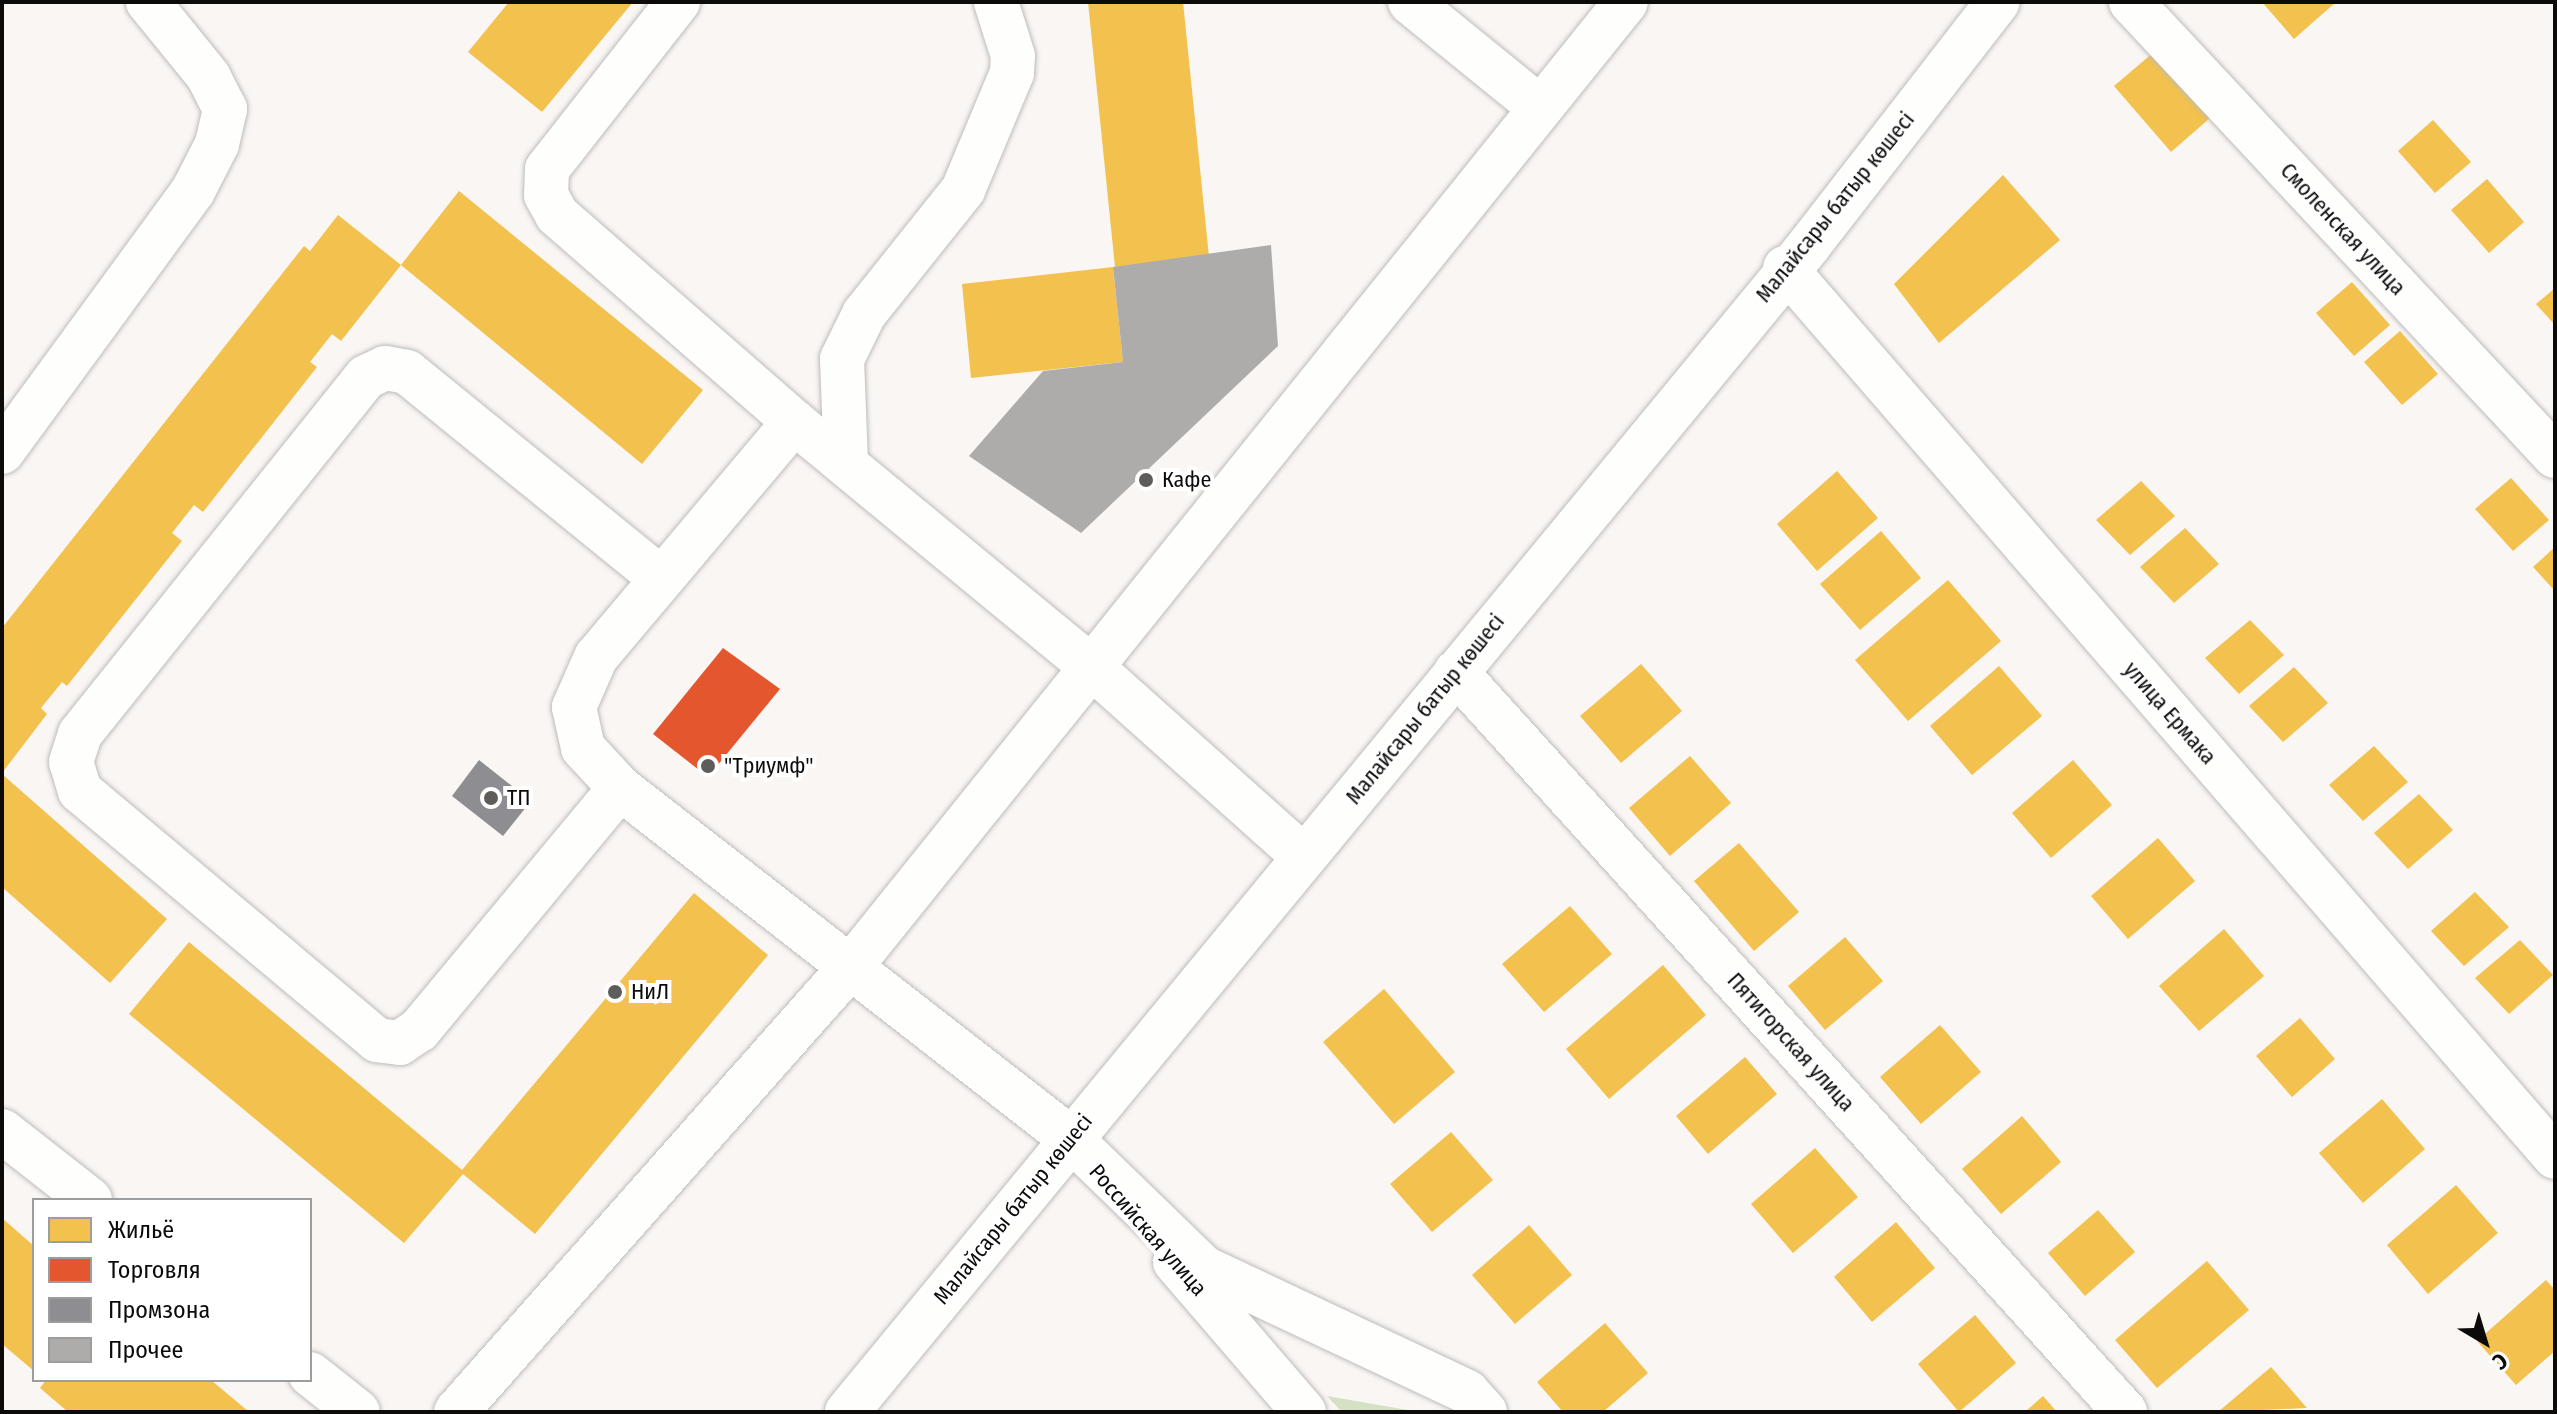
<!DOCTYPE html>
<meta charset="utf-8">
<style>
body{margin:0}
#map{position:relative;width:2557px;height:1414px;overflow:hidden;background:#f9f6f4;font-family:"Fira Sans Condensed",sans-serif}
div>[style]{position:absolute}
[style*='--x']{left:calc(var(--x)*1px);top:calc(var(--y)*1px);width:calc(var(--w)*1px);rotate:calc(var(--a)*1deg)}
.green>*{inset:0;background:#d5e1c4}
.homes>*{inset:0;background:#f2c14e}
.shops>*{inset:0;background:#e4572e}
.industry>*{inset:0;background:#8d8d92}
.building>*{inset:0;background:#aeacab}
.roads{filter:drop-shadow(0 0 2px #bebcbb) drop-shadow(0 0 2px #bebcbb)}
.minor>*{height:44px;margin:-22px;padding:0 22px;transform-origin:22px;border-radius:22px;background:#fefefd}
.major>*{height:44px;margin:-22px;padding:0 22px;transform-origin:22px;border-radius:22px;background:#fefefd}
.dots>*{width:22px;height:22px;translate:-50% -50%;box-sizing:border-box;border:4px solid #fff;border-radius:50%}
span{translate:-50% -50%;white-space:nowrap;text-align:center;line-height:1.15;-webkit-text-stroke:8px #fff;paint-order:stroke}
.street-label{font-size:22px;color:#0c0b0a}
.poi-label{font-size:22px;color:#0c0b0a}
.left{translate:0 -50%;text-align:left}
.frame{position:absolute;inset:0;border:4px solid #0c0b0a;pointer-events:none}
.legend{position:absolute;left:32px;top:1198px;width:280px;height:184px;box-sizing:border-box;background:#fff;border:2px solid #9e9d9d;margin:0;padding:10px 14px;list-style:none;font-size:24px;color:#0c0b0a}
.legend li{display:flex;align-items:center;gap:16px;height:40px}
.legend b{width:40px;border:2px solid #9e9d9d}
.north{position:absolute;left:2445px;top:1302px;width:80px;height:80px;-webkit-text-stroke:6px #fff;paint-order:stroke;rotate:142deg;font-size:22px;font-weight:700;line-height:32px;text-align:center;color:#0c0b0a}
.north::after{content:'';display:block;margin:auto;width:28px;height:36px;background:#0c0b0a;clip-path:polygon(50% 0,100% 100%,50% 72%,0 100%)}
</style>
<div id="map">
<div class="green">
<div style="clip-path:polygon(1327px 1396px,1419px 1412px,1342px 1412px)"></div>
</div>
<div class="homes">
<div style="clip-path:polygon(509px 2px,633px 2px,542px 112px,468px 52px)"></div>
<div style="clip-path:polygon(1088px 2px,1183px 2px,1209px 257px,1115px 267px)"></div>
<div style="clip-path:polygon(2262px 2px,2336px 2px,2294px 39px)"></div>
<div style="clip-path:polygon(2161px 46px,2217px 112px,2171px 152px,2114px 86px)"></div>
<div style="clip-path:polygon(2433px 120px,2471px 162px,2435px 193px,2398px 151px)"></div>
<div style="clip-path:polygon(2003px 175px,2060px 240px,1939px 343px,1894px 284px)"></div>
<div style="clip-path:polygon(2487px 179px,2524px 222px,2489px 253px,2451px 210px)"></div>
<div style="clip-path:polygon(459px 191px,703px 390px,642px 464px,401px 265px,341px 341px,332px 334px,310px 362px,317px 367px,203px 512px,194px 505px,172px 533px,182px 541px,67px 686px,62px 682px,41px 708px,47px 714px,2px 773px,2px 628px,304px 246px,310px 251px,338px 215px,401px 265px)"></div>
<div style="clip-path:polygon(1113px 267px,1123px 362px,971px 378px,962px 284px)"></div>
<div style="clip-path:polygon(2352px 282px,2390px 325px,2354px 356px,2316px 313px)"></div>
<div style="clip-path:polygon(2555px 288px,2555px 325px,2536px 304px)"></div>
<div style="clip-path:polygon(2400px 331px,2438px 374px,2402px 405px,2364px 362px)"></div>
<div style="clip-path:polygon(1837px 471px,1878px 518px,1817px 571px,1777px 524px)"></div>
<div style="clip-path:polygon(2511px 478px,2549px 520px,2513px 551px,2475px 509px)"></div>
<div style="clip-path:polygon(2141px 481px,2175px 516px,2130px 555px,2096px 520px)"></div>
<div style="clip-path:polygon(2185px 528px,2219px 564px,2174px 603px,2140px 567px)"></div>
<div style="clip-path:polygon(1881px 531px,1921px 578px,1860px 630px,1820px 584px)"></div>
<div style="clip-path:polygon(2555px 547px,2555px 591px,2533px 567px)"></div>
<div style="clip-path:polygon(1948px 580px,2001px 641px,1908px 721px,1855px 660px)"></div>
<div style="clip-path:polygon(2250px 620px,2284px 655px,2239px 694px,2205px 658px)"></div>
<div style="clip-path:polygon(1641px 664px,1682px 711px,1621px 763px,1580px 716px)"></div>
<div style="clip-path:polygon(1999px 666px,2042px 716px,1972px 775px,1930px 726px)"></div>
<div style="clip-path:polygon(2294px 667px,2328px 703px,2283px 742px,2249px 706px)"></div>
<div style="clip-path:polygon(2374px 746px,2408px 782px,2363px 821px,2329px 785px)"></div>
<div style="clip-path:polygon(1690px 756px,1731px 803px,1670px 856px,1629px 808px)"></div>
<div style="clip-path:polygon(2073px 760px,2112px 805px,2051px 858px,2012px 813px)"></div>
<div style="clip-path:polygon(2px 774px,167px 919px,110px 983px,2px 887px)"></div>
<div style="clip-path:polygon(2419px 794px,2453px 830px,2408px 869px,2374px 833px)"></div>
<div style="clip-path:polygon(2158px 838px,2195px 881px,2128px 939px,2091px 896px)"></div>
<div style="clip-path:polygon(1739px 843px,1799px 912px,1754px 951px,1694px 881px)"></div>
<div style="clip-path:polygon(2475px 892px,2509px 927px,2464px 966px,2431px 931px)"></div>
<div style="clip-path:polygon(694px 893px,768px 955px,535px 1234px,463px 1174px,404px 1243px,129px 1014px,189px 942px,462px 1170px)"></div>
<div style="clip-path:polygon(1570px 906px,1612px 954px,1544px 1012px,1502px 964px)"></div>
<div style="clip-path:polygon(2224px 929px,2264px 976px,2199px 1031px,2159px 986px)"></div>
<div style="clip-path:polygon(1845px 937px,1883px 981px,1825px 1030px,1788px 986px)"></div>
<div style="clip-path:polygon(2520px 940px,2553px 975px,2509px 1014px,2475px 978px)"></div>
<div style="clip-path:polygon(1663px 965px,1706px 1015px,1609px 1099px,1566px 1049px)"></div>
<div style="clip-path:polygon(1384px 989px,1455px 1072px,1394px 1124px,1323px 1042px)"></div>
<div style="clip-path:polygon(2300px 1018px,2335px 1059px,2292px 1097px,2256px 1056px)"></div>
<div style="clip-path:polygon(1940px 1025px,1981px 1072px,1921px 1124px,1880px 1077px)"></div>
<div style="clip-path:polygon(1745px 1057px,1777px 1094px,1708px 1154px,1676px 1116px)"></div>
<div style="clip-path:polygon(2382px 1099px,2425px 1149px,2363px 1203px,2319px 1153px)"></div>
<div style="clip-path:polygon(2022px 1116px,2061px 1162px,2001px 1214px,1962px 1169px)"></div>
<div style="clip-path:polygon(1451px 1132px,1493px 1180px,1432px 1232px,1390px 1184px)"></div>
<div style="clip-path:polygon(1815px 1148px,1858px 1197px,1793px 1253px,1751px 1204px)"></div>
<div style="clip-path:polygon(2456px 1185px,2498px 1233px,2428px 1294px,2387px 1245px)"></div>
<div style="clip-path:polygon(2098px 1210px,2135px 1252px,2085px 1296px,2048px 1253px)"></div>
<div style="clip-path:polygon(2px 1218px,34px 1246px,34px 1371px,2px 1344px)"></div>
<div style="clip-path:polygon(1896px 1222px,1935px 1268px,1872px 1322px,1834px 1277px)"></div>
<div style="clip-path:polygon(1529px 1225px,1572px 1275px,1515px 1324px,1472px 1275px)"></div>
<div style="clip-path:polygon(2207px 1261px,2249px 1310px,2157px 1388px,2115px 1340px)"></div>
<div style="clip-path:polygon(2546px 1280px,2555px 1290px,2555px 1351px,2516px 1385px,2477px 1341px)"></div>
<div style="clip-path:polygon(1975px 1315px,2016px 1363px,1959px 1412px,1918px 1364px)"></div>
<div style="clip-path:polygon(1605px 1323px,1648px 1373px,1603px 1412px,1563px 1412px,1537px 1382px)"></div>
<div style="clip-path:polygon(2271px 1367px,2307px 1408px,2218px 1412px)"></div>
<div style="clip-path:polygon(46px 1380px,211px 1380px,249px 1412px,68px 1412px,40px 1388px)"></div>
<div style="clip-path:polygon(2043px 1396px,2057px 1412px,2025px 1412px)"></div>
</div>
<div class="shops">
<div style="clip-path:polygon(723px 648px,780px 689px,708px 777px,653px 734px)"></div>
</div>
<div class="industry">
<div style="clip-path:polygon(479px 760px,531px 801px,503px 836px,452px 796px)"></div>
</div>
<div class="building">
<div style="clip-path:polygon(1271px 245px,1278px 346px,1081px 533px,969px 456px,1043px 371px,1123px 362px,1113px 267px)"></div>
</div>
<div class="roads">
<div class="minor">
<div style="--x:678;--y:2;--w:212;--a:128.1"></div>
<div style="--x:547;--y:169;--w:26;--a:92"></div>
<div style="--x:546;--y:195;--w:23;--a:61"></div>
<div style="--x:557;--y:215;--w:315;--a:41.1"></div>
<div style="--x:1410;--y:2;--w:166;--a:39.1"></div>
<div style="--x:2131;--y:2;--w:621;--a:46.96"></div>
<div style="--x:1785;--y:268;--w:1176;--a:49.1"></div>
<div style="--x:2;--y:452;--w:323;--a:-53.8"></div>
<div style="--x:193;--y:191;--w:53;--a:-62.9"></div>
<div style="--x:217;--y:144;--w:36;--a:-77"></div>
<div style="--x:225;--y:109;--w:36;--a:-117"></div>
<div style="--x:209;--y:77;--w:97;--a:-129.1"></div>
<div style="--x:846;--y:463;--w:104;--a:-92.2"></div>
<div style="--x:842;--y:359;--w:50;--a:-63.9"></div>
<div style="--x:864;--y:314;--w:159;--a:-51.4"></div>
<div style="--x:963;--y:190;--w:127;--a:-67.3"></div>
<div style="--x:1012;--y:73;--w:17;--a:-87"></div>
<div style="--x:1013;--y:56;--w:57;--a:-107.5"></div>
<div style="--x:1456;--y:672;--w:998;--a:47.88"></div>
<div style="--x:620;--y:788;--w:315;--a:129.7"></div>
<div style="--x:419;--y:1030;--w:23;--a:146"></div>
<div style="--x:400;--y:1043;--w:23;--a:-173"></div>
<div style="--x:377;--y:1040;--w:388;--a:-140"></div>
<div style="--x:80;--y:791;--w:30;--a:-107"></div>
<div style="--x:71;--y:762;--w:29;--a:-72"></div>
<div style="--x:80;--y:734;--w:457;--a:-51.3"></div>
<div style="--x:366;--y:377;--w:21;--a:-25"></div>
<div style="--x:385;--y:368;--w:22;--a:10"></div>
<div style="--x:407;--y:372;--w:328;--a:39.1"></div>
<div style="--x:1304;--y:857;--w:288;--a:-138.2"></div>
<div style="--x:1089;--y:665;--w:382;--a:-140.5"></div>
<div style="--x:794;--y:422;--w:307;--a:130.1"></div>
<div style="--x:596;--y:657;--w:55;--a:113.7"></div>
<div style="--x:574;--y:707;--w:42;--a:77.6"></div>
<div style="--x:583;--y:748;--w:54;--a:47.2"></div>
<div style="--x:620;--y:788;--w:570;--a:37.87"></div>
<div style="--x:1070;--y:1138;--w:187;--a:44.1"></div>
<div style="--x:1204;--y:1268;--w:291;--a:25.2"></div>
<div style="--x:1467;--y:1392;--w:27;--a:48"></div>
<div style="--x:2;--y:1131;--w:112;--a:38.1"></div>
<div style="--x:1175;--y:1262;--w:198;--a:49.3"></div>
<div style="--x:310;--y:1374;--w:61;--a:38.4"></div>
<div style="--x:456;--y:1412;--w:597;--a:-48.46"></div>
<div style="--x:852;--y:965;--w:1235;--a:-51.21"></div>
</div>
<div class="major">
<div style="--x:847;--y:1412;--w:1514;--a:-50.49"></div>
<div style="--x:1810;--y:244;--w:306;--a:-52.2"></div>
</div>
</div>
<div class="dots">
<div style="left:1146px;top:480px;background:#5f5d5c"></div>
<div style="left:708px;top:766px;background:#5f5d5c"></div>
<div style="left:491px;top:798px;background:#5f5d5c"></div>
<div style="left:615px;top:992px;background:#5f5d5c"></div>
</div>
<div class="street-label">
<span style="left:1835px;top:207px;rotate:-51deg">Малайсары батыр көшесі</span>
<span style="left:2343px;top:229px;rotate:47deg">Смоленская улица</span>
<span style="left:1425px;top:709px;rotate:-51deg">Малайсары батыр көшесі</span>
<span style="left:2170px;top:713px;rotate:49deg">улица Ермака</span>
<span style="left:1791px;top:1042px;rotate:48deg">Пятигорская улица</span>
<span style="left:1013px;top:1209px;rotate:-51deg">Малайсары батыр көшесі</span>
<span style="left:1148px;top:1230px;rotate:49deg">Российская улица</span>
</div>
<div class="poi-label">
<span class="left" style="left:1162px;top:480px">Кафе</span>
<span class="left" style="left:724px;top:766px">"Триумф"</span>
<span class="left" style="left:507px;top:798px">ТП</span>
<span class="left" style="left:631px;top:992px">НиЛ</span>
</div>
<div class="frame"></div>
<ul class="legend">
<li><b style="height:22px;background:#f2c14e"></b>Жильё</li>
<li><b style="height:22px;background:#e4572e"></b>Торговля</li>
<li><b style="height:22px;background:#8d8d92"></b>Промзона</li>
<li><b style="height:22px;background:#aeacab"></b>Прочее</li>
</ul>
<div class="north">С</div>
</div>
